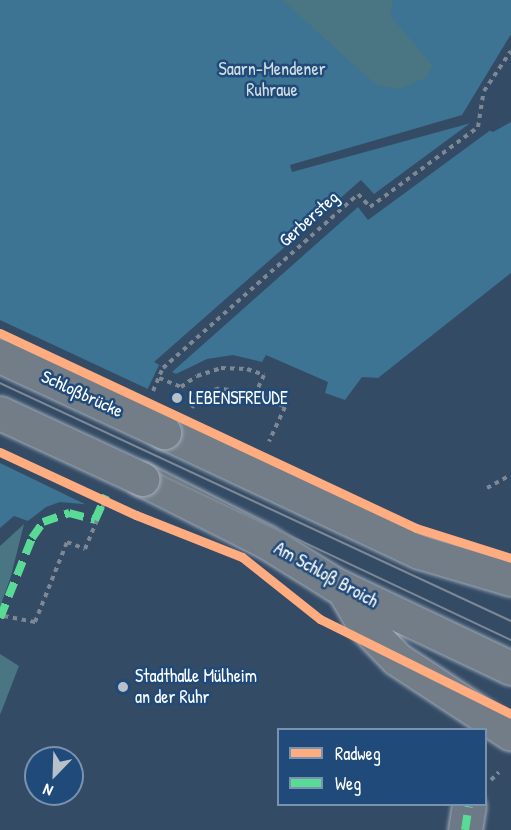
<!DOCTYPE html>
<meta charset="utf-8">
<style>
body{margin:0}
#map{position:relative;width:511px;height:830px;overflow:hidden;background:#344b65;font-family:"Patrick Hand",sans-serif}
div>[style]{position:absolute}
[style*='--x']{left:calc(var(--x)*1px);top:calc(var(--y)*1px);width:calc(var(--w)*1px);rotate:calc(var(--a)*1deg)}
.green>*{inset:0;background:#4a7582}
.water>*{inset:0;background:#3d7393}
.pier>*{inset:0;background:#344b65}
.path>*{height:4px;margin-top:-2px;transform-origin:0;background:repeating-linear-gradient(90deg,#7e8895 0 4.5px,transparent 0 9px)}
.roads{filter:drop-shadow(0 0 2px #a4aeba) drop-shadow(0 0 2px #a4aeba)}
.minor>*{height:33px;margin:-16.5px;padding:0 16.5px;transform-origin:16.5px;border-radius:16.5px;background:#6d7986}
.major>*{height:33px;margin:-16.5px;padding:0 16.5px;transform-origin:16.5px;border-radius:16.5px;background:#727d88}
.tram>*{height:1.5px;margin:-0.75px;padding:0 0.75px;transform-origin:0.75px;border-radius:0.75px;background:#7e8895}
.path-bridge>*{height:4px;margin-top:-2px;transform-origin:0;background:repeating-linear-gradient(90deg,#7e8895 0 4.5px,transparent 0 9px)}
.bridges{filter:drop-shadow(0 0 2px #a4aeba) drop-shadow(0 0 2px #a4aeba)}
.major-bridge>*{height:33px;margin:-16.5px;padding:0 16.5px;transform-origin:16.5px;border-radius:16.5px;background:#727d88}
.quiet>*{height:8px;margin-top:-4px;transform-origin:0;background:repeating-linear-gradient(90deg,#5adb95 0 15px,transparent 0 23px)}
.cycleway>*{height:9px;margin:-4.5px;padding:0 4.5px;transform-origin:4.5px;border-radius:4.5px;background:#ffac80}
.dots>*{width:16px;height:16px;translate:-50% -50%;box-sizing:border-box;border:3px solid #1f4a7a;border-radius:50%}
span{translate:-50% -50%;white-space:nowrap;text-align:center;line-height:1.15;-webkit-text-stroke:5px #1f4a7a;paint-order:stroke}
.park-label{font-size:18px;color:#d2dee1}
.street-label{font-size:18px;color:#fff}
.poi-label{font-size:18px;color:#fff}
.left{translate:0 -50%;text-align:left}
.legend{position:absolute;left:277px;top:728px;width:210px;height:78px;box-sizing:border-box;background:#1f4a7a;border:2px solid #7992af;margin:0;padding:8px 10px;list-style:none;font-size:18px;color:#fff}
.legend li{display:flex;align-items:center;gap:12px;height:30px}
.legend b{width:30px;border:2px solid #7992af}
.north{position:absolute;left:24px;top:746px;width:60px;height:60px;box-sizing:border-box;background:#1f4a7a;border:2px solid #7992af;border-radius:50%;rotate:203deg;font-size:16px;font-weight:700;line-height:24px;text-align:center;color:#fff}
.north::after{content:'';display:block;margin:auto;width:21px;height:27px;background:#b8c0c9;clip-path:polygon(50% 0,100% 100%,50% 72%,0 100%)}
</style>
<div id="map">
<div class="green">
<div style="clip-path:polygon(174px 0,511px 0,511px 35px,487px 48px,457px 116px,267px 166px)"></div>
<div style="clip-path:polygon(24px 524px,11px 576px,0 607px,0 546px)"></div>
<div style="clip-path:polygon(0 654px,19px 666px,0 715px)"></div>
</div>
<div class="water">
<div style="clip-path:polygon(0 0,282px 0,376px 85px,399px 89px,426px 78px,433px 66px,390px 15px,393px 0,511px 0,511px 34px,462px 115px,290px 165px,292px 172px,471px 123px,493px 132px,511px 122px,511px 273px,378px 378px,362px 377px,345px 400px,325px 393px,328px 382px,266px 355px,262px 362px,233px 355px,207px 359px,176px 374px,159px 365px,93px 505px,60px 502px,46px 507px,28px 521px,14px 516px,0 528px)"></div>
</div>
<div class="pier">
<div style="clip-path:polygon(473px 121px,492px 129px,368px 220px,358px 207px,172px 372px,154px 362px,361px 180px,374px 194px)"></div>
<div style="clip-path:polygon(0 320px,150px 390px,93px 508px,0 463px)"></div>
</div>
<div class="path">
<div style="--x:159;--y:378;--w:24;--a:22"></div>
<div style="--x:181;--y:387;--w:19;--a:-35"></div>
<div style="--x:197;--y:376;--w:25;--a:-18"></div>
<div style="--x:221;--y:368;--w:26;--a:2"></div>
<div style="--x:247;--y:369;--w:18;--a:19"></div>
<div style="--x:264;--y:375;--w:21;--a:115"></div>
<div style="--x:255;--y:394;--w:36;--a:-171"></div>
<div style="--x:219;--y:388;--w:24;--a:156"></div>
<div style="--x:197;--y:398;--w:11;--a:117"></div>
<div style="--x:153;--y:391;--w:25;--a:-67"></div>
<div style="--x:255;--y:394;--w:33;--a:23"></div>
<div style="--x:285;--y:407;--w:38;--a:115"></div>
<div style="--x:487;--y:488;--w:26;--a:-29"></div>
<div style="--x:4;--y:616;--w:32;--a:11"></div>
<div style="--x:35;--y:622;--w:86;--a:-68.2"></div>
<div style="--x:67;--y:542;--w:19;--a:21"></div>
<div style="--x:85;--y:549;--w:52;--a:-67.4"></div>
<div style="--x:491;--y:780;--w:11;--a:-45"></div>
</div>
<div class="roads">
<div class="minor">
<div style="--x:465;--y:830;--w:24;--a:-81"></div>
</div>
<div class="major">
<div style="--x:164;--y:432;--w:282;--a:25.2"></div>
<div style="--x:419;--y:552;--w:96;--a:16.4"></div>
<div style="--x:142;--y:479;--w:138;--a:26.8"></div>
<div style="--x:265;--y:541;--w:81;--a:31.9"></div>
<div style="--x:334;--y:584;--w:196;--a:25.4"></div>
<div style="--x:343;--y:589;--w:42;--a:59.7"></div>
<div style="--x:364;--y:625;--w:47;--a:45.9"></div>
<div style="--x:397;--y:659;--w:136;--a:33.3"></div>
</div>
</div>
<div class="tram">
<div style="--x:0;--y:383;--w:564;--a:24.97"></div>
<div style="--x:0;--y:399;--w:565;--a:25.25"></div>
</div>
<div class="path-bridge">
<div style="--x:163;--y:368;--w:261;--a:-41.7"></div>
<div style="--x:358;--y:194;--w:18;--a:47"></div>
<div style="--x:370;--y:207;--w:134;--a:-36.5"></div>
<div style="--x:478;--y:127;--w:36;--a:-81"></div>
<div style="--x:484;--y:91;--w:48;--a:-56"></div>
</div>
<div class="bridges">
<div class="major-bridge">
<div style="--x:0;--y:356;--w:181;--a:24.9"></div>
<div style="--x:0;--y:413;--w:157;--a:24.9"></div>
</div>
</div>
<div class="quiet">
<div style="--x:0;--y:618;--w:86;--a:-68.2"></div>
<div style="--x:32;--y:538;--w:19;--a:-55"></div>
<div style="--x:43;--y:522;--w:28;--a:-19"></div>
<div style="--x:69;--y:513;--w:27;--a:15"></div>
<div style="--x:95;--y:520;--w:27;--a:-66"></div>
<div style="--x:465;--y:830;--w:24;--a:-81"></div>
</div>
<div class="cycleway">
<div style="--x:0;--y:333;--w:459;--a:25.1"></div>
<div style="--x:416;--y:528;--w:100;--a:17.5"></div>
<div style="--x:0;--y:452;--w:150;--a:24.9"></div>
<div style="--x:136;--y:515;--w:114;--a:21.6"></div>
<div style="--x:242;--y:557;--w:100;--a:38.5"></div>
<div style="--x:320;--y:619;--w:213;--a:26.4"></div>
</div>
<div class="dots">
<div style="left:177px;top:398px;background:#b8c0c9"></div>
<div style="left:123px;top:687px;background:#b8c0c9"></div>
</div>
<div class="park-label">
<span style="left:272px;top:80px">Saarn-Mendener<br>Ruhraue</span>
</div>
<div class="street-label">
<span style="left:309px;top:219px;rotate:-42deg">Gerbersteg</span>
<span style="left:82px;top:394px;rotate:25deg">Schloßbrücke</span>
<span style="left:326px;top:575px;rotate:29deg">Am Schloß Broich</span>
</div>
<div class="poi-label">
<span class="left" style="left:189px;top:398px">LEBENSFREUDE</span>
<span class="left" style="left:135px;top:687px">Stadthalle Mülheim<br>an der Ruhr</span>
</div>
<ul class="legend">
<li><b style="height:8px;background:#ffac80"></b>Radweg</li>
<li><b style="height:8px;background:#5adb95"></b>Weg</li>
</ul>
<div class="north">N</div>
</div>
